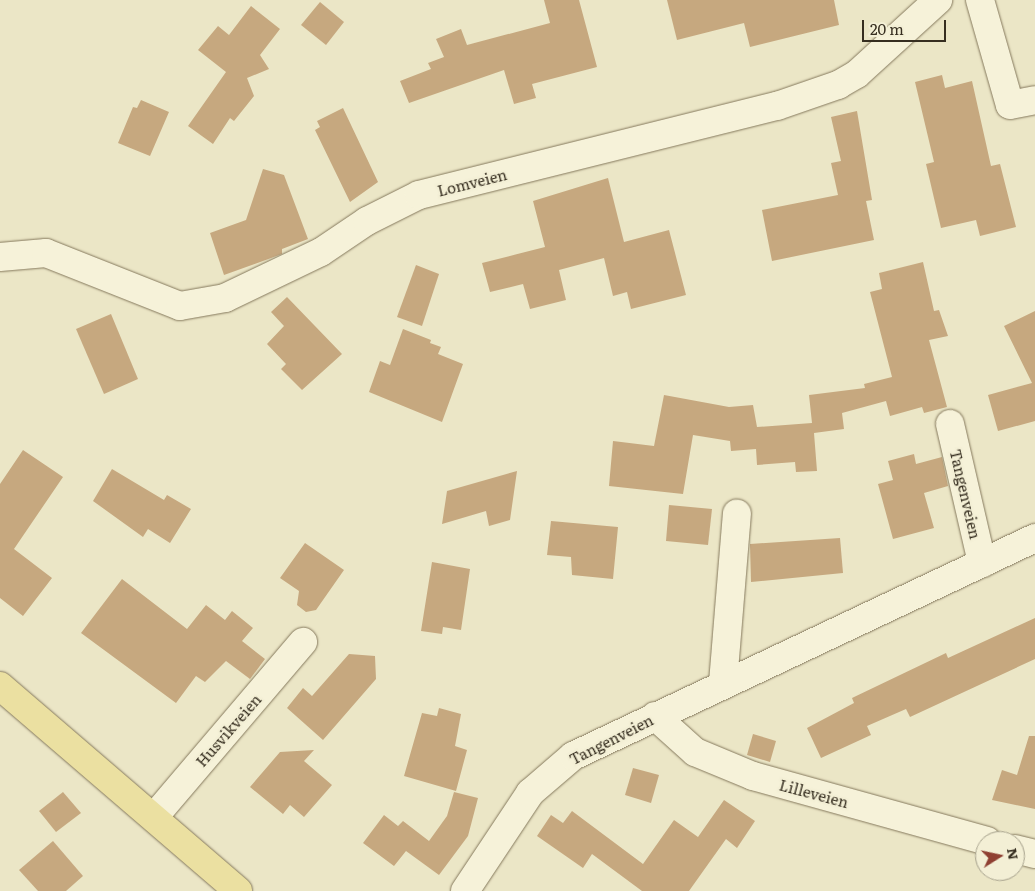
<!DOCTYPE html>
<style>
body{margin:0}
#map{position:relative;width:1035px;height:891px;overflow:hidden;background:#ebe6c6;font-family:Literata,serif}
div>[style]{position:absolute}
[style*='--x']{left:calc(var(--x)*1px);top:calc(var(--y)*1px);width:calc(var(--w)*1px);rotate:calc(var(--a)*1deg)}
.building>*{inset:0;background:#c6a87f}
.roads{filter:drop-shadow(0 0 1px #85795d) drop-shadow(0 0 1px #85795d)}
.minor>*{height:28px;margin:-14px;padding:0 14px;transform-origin:14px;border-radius:14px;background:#f6f2d9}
.major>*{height:28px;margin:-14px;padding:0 14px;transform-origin:14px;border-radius:14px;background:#ebe0a1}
span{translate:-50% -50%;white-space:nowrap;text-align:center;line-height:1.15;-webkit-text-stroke:4.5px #f3efd5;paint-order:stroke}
.street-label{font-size:15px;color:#362e20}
.north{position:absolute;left:975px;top:831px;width:50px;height:50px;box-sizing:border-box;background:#f3efd5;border:1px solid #a7a28d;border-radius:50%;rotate:80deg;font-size:14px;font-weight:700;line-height:20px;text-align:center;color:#362e20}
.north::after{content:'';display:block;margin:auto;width:18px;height:22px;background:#8f4032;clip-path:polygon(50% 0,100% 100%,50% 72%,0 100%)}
.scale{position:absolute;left:862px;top:20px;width:84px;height:22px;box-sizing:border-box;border:2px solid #362e20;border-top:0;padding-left:6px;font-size:15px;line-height:18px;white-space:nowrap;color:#362e20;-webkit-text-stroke:4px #f3efd5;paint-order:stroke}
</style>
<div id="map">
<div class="building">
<div style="clip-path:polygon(544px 0,579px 0,597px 67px,532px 84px,536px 98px,514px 104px,504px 70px,409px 103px,400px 81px,431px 69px,428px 63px,444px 57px,436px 39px,461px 29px,467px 45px,550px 23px)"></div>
<div style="clip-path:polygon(667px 0,834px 0,839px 25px,750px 47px,744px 23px,677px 40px)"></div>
<div style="clip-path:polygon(320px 2px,344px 22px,326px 45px,301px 25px)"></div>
<div style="clip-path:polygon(251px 6px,280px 29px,260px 55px,269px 69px,247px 78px,254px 96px,234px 121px,230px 118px,213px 144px,188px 126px,226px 72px,198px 50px,218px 26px,229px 35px)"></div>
<div style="clip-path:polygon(942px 75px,945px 88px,972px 81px,991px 166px,1000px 164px,1016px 227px,980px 236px,976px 220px,941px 228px,926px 164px,934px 162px,915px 82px)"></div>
<div style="clip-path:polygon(141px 100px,169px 112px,150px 156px,118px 143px,133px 107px,137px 108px)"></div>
<div style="clip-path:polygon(343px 108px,378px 182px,350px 202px,315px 130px,320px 127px,317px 121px)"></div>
<div style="clip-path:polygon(857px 111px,872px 200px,866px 201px,874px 240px,772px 261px,762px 210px,838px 195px,831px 163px,841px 161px,831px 117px)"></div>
<div style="clip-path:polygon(263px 169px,284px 175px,308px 239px,282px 249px,282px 254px,224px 275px,210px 233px,246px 220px)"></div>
<div style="clip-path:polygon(608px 178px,624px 242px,669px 230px,686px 295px,631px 309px,627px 292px,613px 296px,604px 258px,559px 270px,566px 300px,530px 309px,523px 284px,490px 292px,482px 263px,545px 247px,533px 201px)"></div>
<div style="clip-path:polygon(923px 262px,934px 311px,939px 310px,948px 336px,929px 340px,947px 407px,924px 413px,922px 407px,890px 416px,886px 401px,842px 413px,844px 429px,814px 433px,817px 471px,796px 472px,795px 462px,757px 465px,756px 449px,731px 451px,730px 441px,693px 435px,683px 494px,609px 486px,613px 441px,654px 446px,664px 395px,729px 407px,753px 405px,757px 427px,812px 423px,809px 395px,865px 388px,864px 384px,892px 377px,870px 292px,882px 289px,879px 273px)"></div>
<div style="clip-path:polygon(416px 265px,439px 274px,422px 326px,397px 317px)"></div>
<div style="clip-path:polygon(287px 297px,342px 354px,302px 390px,281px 369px,286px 364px,267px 344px,284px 326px,271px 312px)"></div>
<div style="clip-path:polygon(1035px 311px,1035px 421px,998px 431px,988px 395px,1032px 383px,1004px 326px)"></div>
<div style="clip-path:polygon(111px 314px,138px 379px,104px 394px,76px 329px)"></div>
<div style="clip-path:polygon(403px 329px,431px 340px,430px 343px,441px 347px,438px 354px,463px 364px,442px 422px,369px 392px,380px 361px,390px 365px)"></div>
<div style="clip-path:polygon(23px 450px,63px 477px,14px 549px,52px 578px,23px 616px,0 598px,0 484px)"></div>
<div style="clip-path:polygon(914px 454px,916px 464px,942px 457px,948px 486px,924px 493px,934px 528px,893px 539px,878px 484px,893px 480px,888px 461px)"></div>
<div style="clip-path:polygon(112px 469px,164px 500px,167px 495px,191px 509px,170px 543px,148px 529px,143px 537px,93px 501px)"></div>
<div style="clip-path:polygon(517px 471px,510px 520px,489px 526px,486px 511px,442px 524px,447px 491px)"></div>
<div style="clip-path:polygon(669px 505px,712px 509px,708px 545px,666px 541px)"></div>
<div style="clip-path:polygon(551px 521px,618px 527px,613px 579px,572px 575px,571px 557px,547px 555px)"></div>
<div style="clip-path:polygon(840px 538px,843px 573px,751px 582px,750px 544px)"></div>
<div style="clip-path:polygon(305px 543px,344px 570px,316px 610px,306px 612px,297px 605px,299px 591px,280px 578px)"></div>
<div style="clip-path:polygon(432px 562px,470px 569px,461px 630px,443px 627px,442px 634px,421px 631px)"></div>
<div style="clip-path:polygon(122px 579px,187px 629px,206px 605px,225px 620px,232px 611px,253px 628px,242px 641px,265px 659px,250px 679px,226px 661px,205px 682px,196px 676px,176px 703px,81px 633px)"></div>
<div style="clip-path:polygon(1035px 618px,1035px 659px,910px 717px,906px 709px,867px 726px,871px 735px,821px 758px,807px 728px,854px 703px,852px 698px,946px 653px,948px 658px)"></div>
<div style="clip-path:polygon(349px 654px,375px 656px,376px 679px,323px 740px,287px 708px,303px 688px,312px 696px)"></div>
<div style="clip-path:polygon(439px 708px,461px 714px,455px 746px,467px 750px,456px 791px,404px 776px,422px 713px,437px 716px)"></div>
<div style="clip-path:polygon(753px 734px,776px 741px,770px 762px,747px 755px)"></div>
<div style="clip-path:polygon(1029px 736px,1035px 736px,1035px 809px,992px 800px,1002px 770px,1017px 775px)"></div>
<div style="clip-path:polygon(314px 750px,304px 761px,332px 785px,304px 817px,290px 805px,283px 814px,250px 787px,280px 752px)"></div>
<div style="clip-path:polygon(633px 768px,659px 775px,651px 803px,625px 795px)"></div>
<div style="clip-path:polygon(63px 792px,81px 813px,56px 832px,39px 811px)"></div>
<div style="clip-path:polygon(454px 792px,478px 798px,468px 836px,439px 875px,406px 851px,394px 866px,363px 843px,384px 815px,398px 826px,403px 821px,429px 841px,447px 816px)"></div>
<div style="clip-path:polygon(724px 800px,755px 821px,737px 848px,726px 839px,689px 891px,642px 891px,592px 854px,583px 868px,537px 836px,551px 815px,563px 823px,572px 811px,643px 864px,674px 820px,698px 837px)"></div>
<div style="clip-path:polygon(53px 841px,83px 876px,66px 891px,38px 891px,19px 870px)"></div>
</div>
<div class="roads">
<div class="minor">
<div style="--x:980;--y:0;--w:109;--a:74.1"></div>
<div style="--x:1010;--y:105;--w:25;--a:-11"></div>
<div style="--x:0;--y:257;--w:46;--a:-5"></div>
<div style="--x:46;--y:253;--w:144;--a:21.6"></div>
<div style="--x:180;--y:306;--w:46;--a:-10.1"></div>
<div style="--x:225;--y:298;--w:106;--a:-25.6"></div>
<div style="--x:321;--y:252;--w:55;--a:-34"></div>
<div style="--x:367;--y:221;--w:58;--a:-26.6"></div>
<div style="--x:419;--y:195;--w:369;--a:-14"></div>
<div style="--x:777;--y:106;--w:65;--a:-19"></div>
<div style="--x:838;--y:85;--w:22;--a:-30"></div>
<div style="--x:857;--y:74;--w:110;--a:-42.4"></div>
<div style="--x:950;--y:424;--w:143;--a:77"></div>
<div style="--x:723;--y:683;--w:170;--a:-85.3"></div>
<div style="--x:655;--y:716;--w:54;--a:42"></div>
<div style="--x:695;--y:752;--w:63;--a:22.5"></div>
<div style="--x:753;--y:776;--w:243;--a:15.5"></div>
<div style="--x:154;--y:817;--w:230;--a:-49.6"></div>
<div style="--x:1015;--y:849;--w:21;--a:14"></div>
<div style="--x:465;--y:891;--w:118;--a:-56.4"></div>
<div style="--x:530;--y:793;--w:57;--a:-40.7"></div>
<div style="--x:573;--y:756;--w:511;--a:-25.26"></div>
</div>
<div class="major">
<div style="--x:0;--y:686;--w:314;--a:40.7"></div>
</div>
</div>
<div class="street-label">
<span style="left:472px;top:182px;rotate:-14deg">Lomveien</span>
<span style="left:966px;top:494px;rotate:77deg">Tangenveien</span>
<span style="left:228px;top:730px;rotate:-49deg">Husvikveien</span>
<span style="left:611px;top:739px;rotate:-27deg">Tangenveien</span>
<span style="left:814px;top:793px;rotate:15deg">Lilleveien</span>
</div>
<div class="north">N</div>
<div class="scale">20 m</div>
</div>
